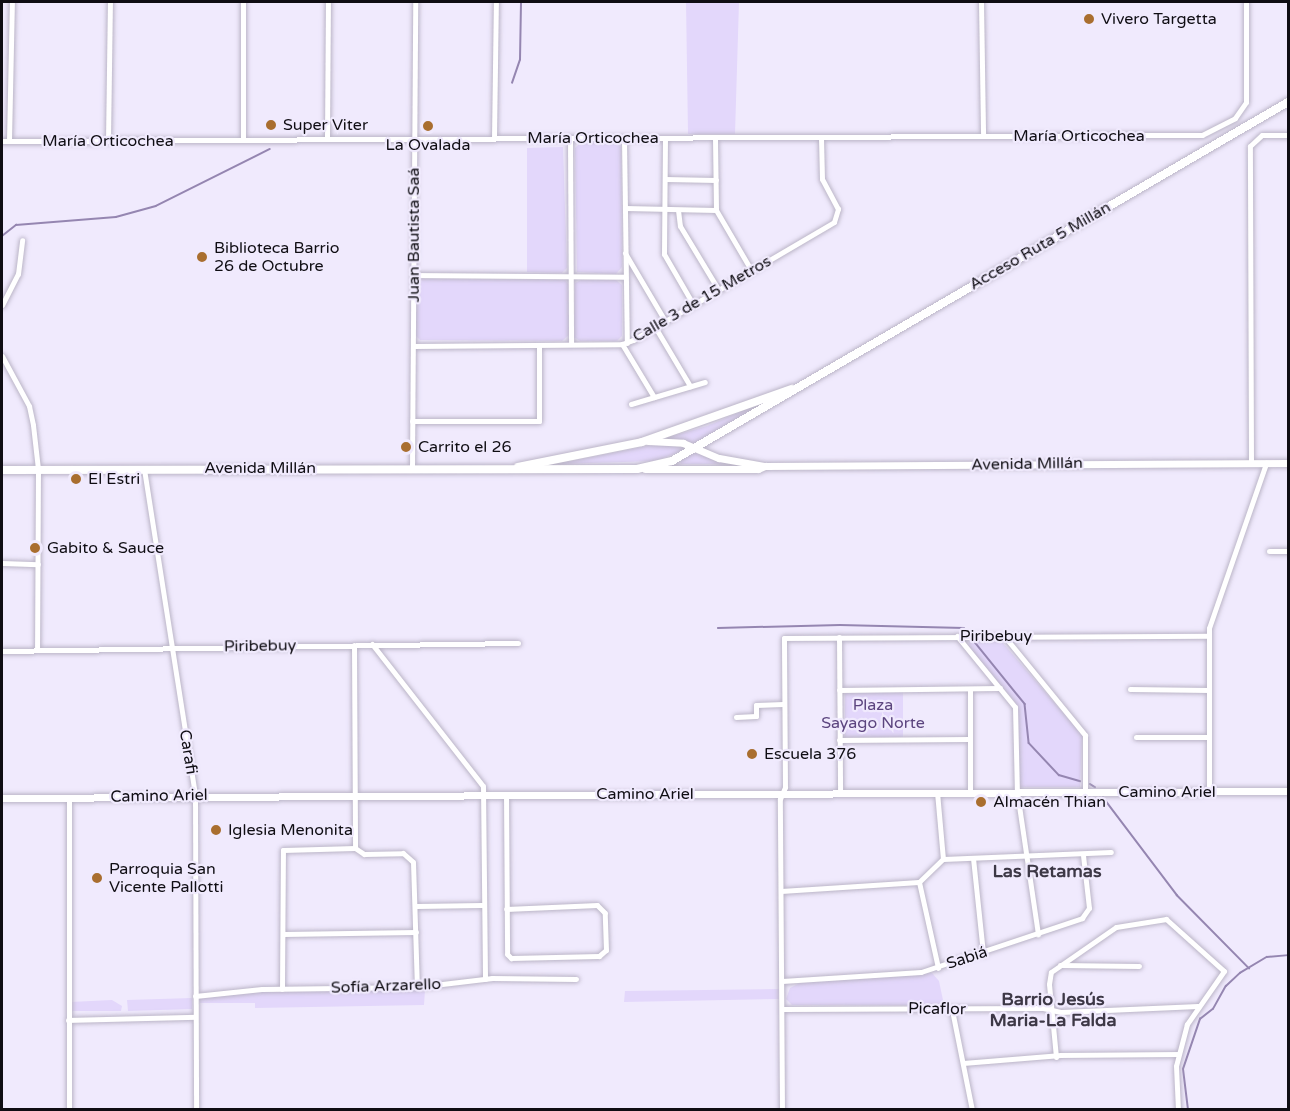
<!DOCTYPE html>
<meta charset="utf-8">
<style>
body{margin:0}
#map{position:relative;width:1290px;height:1111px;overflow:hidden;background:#f0eafd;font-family:"Varela Round",sans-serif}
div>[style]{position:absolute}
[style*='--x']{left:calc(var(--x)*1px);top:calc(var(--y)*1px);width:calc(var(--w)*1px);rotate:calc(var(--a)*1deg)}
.green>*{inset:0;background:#e3d7fb}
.stream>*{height:1.5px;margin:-0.75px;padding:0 0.75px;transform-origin:0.75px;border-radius:0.75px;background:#9586b1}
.roads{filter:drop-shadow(0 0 2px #bbb5c7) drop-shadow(0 0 2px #bbb5c7)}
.minor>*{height:5px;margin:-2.5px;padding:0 2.5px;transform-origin:2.5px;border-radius:2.5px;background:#fff}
.tertiary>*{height:7px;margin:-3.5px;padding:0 3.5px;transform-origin:3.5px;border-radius:3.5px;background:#fff}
.secondary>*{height:8px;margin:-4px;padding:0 4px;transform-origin:4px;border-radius:4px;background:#fff}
.dots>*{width:16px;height:16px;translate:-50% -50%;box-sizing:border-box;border:3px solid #f0eafd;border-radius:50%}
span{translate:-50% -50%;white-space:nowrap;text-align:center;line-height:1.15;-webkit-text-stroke:4.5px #f0eafd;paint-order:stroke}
.poi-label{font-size:16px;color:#0f0d13}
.left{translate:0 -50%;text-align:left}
.street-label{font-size:16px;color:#0f0d13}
.park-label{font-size:16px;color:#5c457f}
.neighbourhood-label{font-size:18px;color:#3d3846;font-weight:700}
.frame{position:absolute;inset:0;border:3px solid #0f0d13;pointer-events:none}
</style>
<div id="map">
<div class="green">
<div style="clip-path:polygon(686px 2px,739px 2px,735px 134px,688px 134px)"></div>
<div style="clip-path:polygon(616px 142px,621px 147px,622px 267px,616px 274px,577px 272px,575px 148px,580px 143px)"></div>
<div style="clip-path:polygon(563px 147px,567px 268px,562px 273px,527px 272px,527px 148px)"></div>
<div style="clip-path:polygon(421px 279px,565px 280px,569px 285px,569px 335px,562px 341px,420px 340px,415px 335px,417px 283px)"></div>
<div style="clip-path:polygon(581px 280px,616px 280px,622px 285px,622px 336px,617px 341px,580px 341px,574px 337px,575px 283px)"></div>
<div style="clip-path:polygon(778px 396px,696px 444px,666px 438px,707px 426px)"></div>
<div style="clip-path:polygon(657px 444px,690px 448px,655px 461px,557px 464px)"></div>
<div style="clip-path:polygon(697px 450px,728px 463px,728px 464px,681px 464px,680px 461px)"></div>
<div style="clip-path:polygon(970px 640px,1002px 642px,1082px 735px,1080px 787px,1020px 787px,1018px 706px,968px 646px)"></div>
<div style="clip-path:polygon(845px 692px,903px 692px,903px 737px,845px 737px)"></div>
<div style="clip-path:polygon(932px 973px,939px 981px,944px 1005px,792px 1005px,786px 999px,790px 988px,802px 982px)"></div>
<div style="clip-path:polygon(779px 989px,779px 999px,624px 1002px,625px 991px)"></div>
<div style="clip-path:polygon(425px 990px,424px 1005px,255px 1008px,255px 1003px,200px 1003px,199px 999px,257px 991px)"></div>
<div style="clip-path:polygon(192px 998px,192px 1009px,128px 1011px,127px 1000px)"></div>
<div style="clip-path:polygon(112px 1000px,122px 1006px,121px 1011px,72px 1011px,71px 1002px)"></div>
</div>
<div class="stream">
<div style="--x:512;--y:83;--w:24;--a:-71"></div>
<div style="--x:520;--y:60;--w:58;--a:-89"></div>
<div style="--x:2;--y:236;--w:18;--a:-38"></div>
<div style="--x:16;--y:225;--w:100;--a:-4.6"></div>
<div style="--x:116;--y:217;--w:41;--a:-15.4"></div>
<div style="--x:156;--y:206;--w:127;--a:-26.6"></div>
<div style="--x:718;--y:628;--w:122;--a:-1.4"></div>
<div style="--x:840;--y:625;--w:124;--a:1.4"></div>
<div style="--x:964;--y:628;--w:4;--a:45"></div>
<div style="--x:974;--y:641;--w:81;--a:51"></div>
<div style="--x:1025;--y:704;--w:39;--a:84"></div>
<div style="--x:1029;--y:743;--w:44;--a:46.8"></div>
<div style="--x:1059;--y:775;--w:22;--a:16"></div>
<div style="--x:1090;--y:784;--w:6;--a:31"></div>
<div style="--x:1103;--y:797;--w:123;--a:52.9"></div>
<div style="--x:1177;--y:895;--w:103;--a:45.4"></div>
<div style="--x:1188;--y:1110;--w:41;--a:-97"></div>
<div style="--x:1183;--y:1069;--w:53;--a:-71.2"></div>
<div style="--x:1200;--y:1019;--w:16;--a:-38"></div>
<div style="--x:1213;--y:1009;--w:26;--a:-61"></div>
<div style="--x:1226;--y:986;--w:19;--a:-43"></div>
<div style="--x:1240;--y:973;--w:31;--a:-31"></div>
<div style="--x:1267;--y:957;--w:21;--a:-5"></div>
</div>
<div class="roads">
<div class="minor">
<div style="--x:243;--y:2;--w:138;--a:90"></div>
<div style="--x:981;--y:2;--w:134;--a:89.1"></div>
<div style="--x:494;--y:138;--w:136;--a:-89.2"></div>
<div style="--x:570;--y:138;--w:206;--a:89.7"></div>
<div style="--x:665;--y:138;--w:116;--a:90.5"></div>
<div style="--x:664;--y:254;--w:58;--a:59.9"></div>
<div style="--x:715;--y:138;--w:72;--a:89.2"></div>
<div style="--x:716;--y:210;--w:69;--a:59.7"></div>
<div style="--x:327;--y:139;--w:137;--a:-89.6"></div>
<div style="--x:624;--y:139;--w:204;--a:89.2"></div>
<div style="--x:2;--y:141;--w:1200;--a:-0.29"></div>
<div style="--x:1202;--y:135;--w:37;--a:-27"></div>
<div style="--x:1235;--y:118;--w:19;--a:-55"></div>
<div style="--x:1246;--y:102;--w:100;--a:-90"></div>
<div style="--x:9;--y:141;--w:139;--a:-88.8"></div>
<div style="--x:108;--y:141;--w:139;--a:-89.2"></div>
<div style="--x:665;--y:179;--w:51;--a:1.1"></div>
<div style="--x:625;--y:208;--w:91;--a:1.3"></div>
<div style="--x:678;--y:210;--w:16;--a:83"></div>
<div style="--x:680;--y:226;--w:74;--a:58.9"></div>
<div style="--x:625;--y:253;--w:79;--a:59.5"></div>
<div style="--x:414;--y:275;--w:211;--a:0.5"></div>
<div style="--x:2;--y:305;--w:35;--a:-63"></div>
<div style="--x:18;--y:274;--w:34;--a:-83"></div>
<div style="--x:655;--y:327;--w:69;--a:59.3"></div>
<div style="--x:622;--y:344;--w:62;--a:58.9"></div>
<div style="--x:413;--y:346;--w:209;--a:-0.5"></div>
<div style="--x:622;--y:344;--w:12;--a:-20"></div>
<div style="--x:633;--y:340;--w:233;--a:-30.4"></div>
<div style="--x:834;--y:222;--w:14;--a:-73"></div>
<div style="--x:838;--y:209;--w:34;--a:-118"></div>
<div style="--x:822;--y:179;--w:41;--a:-91.4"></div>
<div style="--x:2;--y:356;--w:57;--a:61.6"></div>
<div style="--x:29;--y:406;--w:19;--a:78"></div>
<div style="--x:33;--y:425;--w:44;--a:83.5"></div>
<div style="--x:38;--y:469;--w:181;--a:90.3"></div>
<div style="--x:631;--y:404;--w:77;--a:-16.6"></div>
<div style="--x:412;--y:421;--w:127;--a:0"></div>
<div style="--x:539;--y:421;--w:76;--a:-90"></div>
<div style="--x:1251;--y:463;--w:317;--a:-90.2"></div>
<div style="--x:1250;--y:146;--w:16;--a:-43"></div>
<div style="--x:1262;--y:135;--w:26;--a:0"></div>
<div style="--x:412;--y:468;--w:466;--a:-89.6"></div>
<div style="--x:144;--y:469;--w:331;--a:81.1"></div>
<div style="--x:195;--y:796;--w:314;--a:89.8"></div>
<div style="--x:1269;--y:551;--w:19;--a:0"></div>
<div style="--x:2;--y:563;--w:36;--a:2"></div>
<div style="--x:957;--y:636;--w:92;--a:50.8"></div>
<div style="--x:1015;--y:707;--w:85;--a:88.7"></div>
<div style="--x:1017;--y:792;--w:144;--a:81.6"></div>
<div style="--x:839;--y:637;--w:156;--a:89.6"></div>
<div style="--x:1005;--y:637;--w:127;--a:50.8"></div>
<div style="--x:1085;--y:735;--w:57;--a:90"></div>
<div style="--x:372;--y:644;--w:180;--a:52"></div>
<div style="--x:483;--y:786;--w:193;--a:89.4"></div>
<div style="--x:354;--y:645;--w:203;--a:89.7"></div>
<div style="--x:2;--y:651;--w:516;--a:-0.89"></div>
<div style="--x:1130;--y:689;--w:79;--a:0.7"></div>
<div style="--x:839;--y:690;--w:161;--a:-0.7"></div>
<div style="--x:736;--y:717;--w:20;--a:-3"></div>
<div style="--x:756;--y:716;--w:11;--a:-90"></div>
<div style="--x:756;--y:705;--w:27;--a:-2"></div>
<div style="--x:1136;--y:737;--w:73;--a:0"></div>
<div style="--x:839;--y:740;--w:131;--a:-0.4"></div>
<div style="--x:937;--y:792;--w:67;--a:84.9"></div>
<div style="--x:970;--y:792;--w:103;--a:-90"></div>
<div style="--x:1209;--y:792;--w:164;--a:-90"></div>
<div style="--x:1209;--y:628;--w:175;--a:-70.9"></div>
<div style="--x:506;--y:794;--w:160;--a:89.6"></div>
<div style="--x:507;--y:954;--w:6;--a:45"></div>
<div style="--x:511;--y:958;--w:88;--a:-1.3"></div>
<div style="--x:599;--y:956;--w:9;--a:-41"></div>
<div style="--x:606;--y:950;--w:37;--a:-92"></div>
<div style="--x:605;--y:913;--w:11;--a:-135"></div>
<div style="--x:597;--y:905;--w:91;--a:177.5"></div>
<div style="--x:69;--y:797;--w:313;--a:90"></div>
<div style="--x:973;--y:858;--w:96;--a:84"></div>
<div style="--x:919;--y:882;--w:88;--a:77.5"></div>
<div style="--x:781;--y:891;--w:138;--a:-3.7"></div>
<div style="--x:919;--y:882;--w:33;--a:-44"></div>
<div style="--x:943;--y:859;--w:168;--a:-2.4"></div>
<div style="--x:416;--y:906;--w:66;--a:-0.9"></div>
<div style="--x:283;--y:934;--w:133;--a:-0.9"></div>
<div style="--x:1060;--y:965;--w:79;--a:0.7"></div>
<div style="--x:782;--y:981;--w:139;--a:-3.7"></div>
<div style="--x:921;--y:972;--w:170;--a:-18.5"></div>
<div style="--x:1082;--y:918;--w:12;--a:-55"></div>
<div style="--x:1089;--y:908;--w:53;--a:-96.5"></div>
<div style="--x:282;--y:989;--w:139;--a:-89.6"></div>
<div style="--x:283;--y:850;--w:72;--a:-1.6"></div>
<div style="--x:355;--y:848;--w:11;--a:34"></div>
<div style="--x:364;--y:854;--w:39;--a:-1"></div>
<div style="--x:403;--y:853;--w:13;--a:42"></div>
<div style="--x:413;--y:862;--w:125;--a:88.2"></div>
<div style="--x:195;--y:996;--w:67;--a:-6"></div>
<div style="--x:262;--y:989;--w:155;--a:-0.7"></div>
<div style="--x:417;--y:987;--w:76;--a:-6.8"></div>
<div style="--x:492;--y:978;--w:84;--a:0.7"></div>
<div style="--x:782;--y:1009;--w:261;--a:-0.2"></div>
<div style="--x:1043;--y:1008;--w:18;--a:13"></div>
<div style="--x:1061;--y:1012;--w:137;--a:-2.5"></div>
<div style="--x:952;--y:1010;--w:102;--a:78.7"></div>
<div style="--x:68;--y:1020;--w:127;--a:-1.4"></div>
<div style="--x:1056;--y:1057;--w:73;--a:-95.5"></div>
<div style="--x:1049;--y:984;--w:12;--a:-81"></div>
<div style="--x:1051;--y:972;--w:79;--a:-34.7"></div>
<div style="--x:1116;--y:927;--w:51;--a:-9.1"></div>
<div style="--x:1166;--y:919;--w:78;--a:41.9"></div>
<div style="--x:1224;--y:971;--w:65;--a:124.9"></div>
<div style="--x:1187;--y:1024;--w:43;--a:104.7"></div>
<div style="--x:1176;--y:1066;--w:44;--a:87.4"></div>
<div style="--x:963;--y:1063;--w:98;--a:-4.7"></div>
<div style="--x:1061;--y:1055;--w:117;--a:-0.5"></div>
<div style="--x:782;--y:1110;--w:311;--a:-90.4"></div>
<div style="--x:780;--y:799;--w:13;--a:-67"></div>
<div style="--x:785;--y:787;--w:149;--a:-90.4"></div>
<div style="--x:784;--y:638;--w:425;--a:-0.3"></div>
</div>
<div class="tertiary">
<div style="--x:648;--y:441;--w:35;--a:3"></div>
<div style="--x:683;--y:443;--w:39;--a:23"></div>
<div style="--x:719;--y:458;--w:47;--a:9.9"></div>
<div style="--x:765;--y:466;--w:523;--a:-0.33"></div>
<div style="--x:645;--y:469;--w:113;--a:0"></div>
<div style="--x:758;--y:469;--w:8;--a:-23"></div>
<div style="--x:2;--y:798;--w:1286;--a:-0.31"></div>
</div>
<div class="secondary">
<div style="--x:518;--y:467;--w:126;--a:-11.4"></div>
<div style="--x:642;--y:442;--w:159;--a:-19.5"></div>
<div style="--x:2;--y:470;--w:635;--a:-0.09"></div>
<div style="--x:637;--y:469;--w:36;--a:-13"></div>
<div style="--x:672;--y:461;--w:713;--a:-30.23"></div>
</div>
</div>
<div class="dots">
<div style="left:1089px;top:19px;background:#a96e2f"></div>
<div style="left:271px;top:125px;background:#a96e2f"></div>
<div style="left:428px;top:126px;background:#a96e2f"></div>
<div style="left:202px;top:257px;background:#a96e2f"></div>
<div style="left:406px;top:447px;background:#a96e2f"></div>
<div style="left:76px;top:479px;background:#a96e2f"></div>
<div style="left:35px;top:548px;background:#a96e2f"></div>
<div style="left:752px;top:754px;background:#a96e2f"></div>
<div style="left:981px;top:802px;background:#a96e2f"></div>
<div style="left:216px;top:830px;background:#a96e2f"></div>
<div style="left:97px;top:878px;background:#a96e2f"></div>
</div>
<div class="poi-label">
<span class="left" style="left:1101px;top:19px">Vivero Targetta</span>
<span class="left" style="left:283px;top:125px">Super Viter</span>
<span style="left:428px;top:145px">La Ovalada</span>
<span class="left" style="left:214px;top:257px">Biblioteca Barrio<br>26 de Octubre</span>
<span class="left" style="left:418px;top:447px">Carrito el 26</span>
<span class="left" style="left:88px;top:479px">El Estri</span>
<span class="left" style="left:47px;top:548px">Gabito &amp; Sauce</span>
<span class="left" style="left:764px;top:754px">Escuela 376</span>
<span class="left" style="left:993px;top:802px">Almacén Thian</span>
<span class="left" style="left:228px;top:830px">Iglesia Menonita</span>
<span class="left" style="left:109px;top:878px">Parroquia San<br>Vicente Pallotti</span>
</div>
<div class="street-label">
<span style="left:1079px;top:136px">María Orticochea</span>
<span style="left:593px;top:138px">María Orticochea</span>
<span style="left:108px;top:141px">María Orticochea</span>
<span style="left:414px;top:235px;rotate:-90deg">Juan Bautista Saá</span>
<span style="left:1040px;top:246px;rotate:-30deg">Acceso Ruta 5 Millán</span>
<span style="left:702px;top:299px;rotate:-30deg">Calle 3 de 15 Metros</span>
<span style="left:1027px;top:464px;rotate:-1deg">Avenida Millán</span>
<span style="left:260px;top:468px">Avenida Millán</span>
<span style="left:996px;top:636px">Piribebuy</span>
<span style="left:260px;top:646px;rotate:-1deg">Piribebuy</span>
<span style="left:188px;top:752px;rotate:81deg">Carafi</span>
<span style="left:1167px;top:792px">Camino Ariel</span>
<span style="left:645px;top:794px">Camino Ariel</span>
<span style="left:159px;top:796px;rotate:-1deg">Camino Ariel</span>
<span style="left:967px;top:958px;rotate:-18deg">Sabiá</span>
<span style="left:386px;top:986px;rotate:-2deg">Sofía Arzarello</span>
<span style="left:937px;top:1009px;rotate:1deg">Picaflor</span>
</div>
<div class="park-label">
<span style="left:873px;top:714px">Plaza<br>Sayago Norte</span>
</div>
<div class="neighbourhood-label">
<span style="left:1047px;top:871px">Las Retamas</span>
<span style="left:1053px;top:1010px">Barrio Jesús<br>Maria-La Falda</span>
</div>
<div class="frame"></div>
</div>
